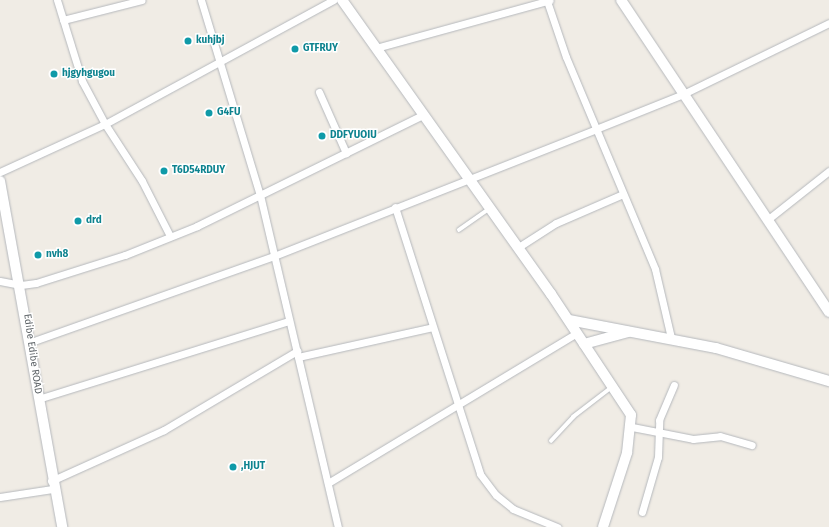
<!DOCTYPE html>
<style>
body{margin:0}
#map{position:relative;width:829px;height:527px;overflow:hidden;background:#f0ece5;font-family:"Fira Sans",sans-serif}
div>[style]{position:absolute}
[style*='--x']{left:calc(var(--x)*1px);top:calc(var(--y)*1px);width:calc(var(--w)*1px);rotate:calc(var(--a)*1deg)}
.roads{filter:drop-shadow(0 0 1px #b5b8bc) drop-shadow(0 0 1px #b5b8bc)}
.lane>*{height:3.5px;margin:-1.75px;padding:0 1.75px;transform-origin:1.75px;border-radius:1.75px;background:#fff}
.street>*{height:7px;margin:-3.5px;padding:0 3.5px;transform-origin:3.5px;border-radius:3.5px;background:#fff}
.secondary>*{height:10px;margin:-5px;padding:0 5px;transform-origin:5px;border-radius:5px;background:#fff}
.dots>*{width:11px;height:11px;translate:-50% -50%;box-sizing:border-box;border:2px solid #fff;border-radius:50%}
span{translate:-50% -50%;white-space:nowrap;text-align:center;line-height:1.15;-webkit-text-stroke:3px #fff;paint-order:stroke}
.culture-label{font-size:10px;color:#0d838f;font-weight:700}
.left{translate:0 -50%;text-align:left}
.street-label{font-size:10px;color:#5c6266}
</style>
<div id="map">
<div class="roads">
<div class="lane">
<div style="--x:459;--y:230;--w:37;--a:-35"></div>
<div style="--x:551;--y:441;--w:33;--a:-47"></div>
<div style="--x:573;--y:417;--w:49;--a:-37.6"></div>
</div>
<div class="street">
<div style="--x:57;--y:0;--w:85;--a:72.8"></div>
<div style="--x:82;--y:81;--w:49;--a:61.9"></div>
<div style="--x:105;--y:124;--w:68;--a:57"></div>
<div style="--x:142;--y:181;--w:62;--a:63"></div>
<div style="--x:201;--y:0;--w:204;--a:73.2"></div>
<div style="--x:260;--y:195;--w:341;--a:76.8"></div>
<div style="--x:547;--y:1;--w:59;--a:71.3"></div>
<div style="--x:566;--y:57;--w:230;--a:67.2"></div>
<div style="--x:655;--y:269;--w:71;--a:76.9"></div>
<div style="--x:63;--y:20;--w:81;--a:-14.2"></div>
<div style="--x:376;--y:48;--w:180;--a:-15.4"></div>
<div style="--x:319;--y:92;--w:67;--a:66.1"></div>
<div style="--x:0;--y:172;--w:115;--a:-24.6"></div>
<div style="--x:105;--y:124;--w:260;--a:-28.5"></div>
<div style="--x:395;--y:207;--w:280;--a:72.3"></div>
<div style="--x:480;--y:474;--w:26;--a:53"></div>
<div style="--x:496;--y:495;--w:22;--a:39"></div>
<div style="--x:513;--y:509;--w:48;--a:22.2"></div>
<div style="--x:767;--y:220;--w:79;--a:-38.3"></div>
<div style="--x:517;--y:248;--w:46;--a:-32.7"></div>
<div style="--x:556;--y:223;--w:73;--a:-23.4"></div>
<div style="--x:0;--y:281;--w:21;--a:11"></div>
<div style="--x:21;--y:285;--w:15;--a:-8"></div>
<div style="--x:36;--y:283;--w:93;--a:-17.5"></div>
<div style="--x:125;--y:255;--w:78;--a:-21.9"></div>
<div style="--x:197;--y:226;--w:252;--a:-26.2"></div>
<div style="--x:31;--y:342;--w:258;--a:-19.5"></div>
<div style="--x:274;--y:256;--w:346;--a:-21.5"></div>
<div style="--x:596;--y:129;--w:94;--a:-21.9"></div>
<div style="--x:683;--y:94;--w:162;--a:-25.9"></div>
<div style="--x:298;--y:357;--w:138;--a:-12.5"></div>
<div style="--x:38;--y:399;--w:263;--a:-17.3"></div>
<div style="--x:632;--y:427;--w:62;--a:11.1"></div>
<div style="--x:693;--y:439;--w:27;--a:-6"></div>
<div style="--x:720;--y:436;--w:33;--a:16"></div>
<div style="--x:51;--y:481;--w:124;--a:-24.3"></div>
<div style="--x:164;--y:430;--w:155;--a:-30.7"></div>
<div style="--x:328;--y:483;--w:291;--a:-31.1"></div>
<div style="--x:0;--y:497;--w:53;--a:-8.7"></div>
<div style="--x:642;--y:512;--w:57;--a:-73.8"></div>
<div style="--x:658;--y:457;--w:37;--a:-88"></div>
<div style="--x:659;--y:420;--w:38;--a:-67"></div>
</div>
<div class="secondary">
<div style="--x:342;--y:0;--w:361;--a:54.6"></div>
<div style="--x:551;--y:294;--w:145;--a:56.5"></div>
<div style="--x:631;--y:415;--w:38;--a:96"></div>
<div style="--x:627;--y:453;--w:78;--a:108"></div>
<div style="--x:621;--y:0;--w:375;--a:56.3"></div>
<div style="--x:0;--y:181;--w:352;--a:79.8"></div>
<div style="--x:569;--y:320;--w:150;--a:10.8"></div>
<div style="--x:716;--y:348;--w:118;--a:16.3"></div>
<div style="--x:584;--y:344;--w:46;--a:-15.3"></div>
</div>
</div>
<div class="dots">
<div style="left:188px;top:41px;background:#0f9aa8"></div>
<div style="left:295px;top:49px;background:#0f9aa8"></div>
<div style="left:54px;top:74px;background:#0f9aa8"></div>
<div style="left:209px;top:113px;background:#0f9aa8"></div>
<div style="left:322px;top:136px;background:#0f9aa8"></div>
<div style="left:164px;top:171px;background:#0f9aa8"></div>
<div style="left:78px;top:221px;background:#0f9aa8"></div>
<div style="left:38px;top:255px;background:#0f9aa8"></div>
<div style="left:233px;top:467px;background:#0f9aa8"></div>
</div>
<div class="culture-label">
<span class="left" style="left:196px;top:41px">kuhjbj</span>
<span class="left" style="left:303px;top:49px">GTFRUY</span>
<span class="left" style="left:62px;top:74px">hjgyhgugou</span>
<span class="left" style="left:217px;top:113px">G4FU</span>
<span class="left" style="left:330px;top:136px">DDFYUOIU</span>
<span class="left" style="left:172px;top:171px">T6D54RDUY</span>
<span class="left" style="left:86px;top:221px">drd</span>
<span class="left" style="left:46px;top:255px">nvh8</span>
<span class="left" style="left:241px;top:467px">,HJUT</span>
</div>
<div class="street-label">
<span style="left:32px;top:354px;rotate:82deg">Edibe Edibe ROAD</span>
</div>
</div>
